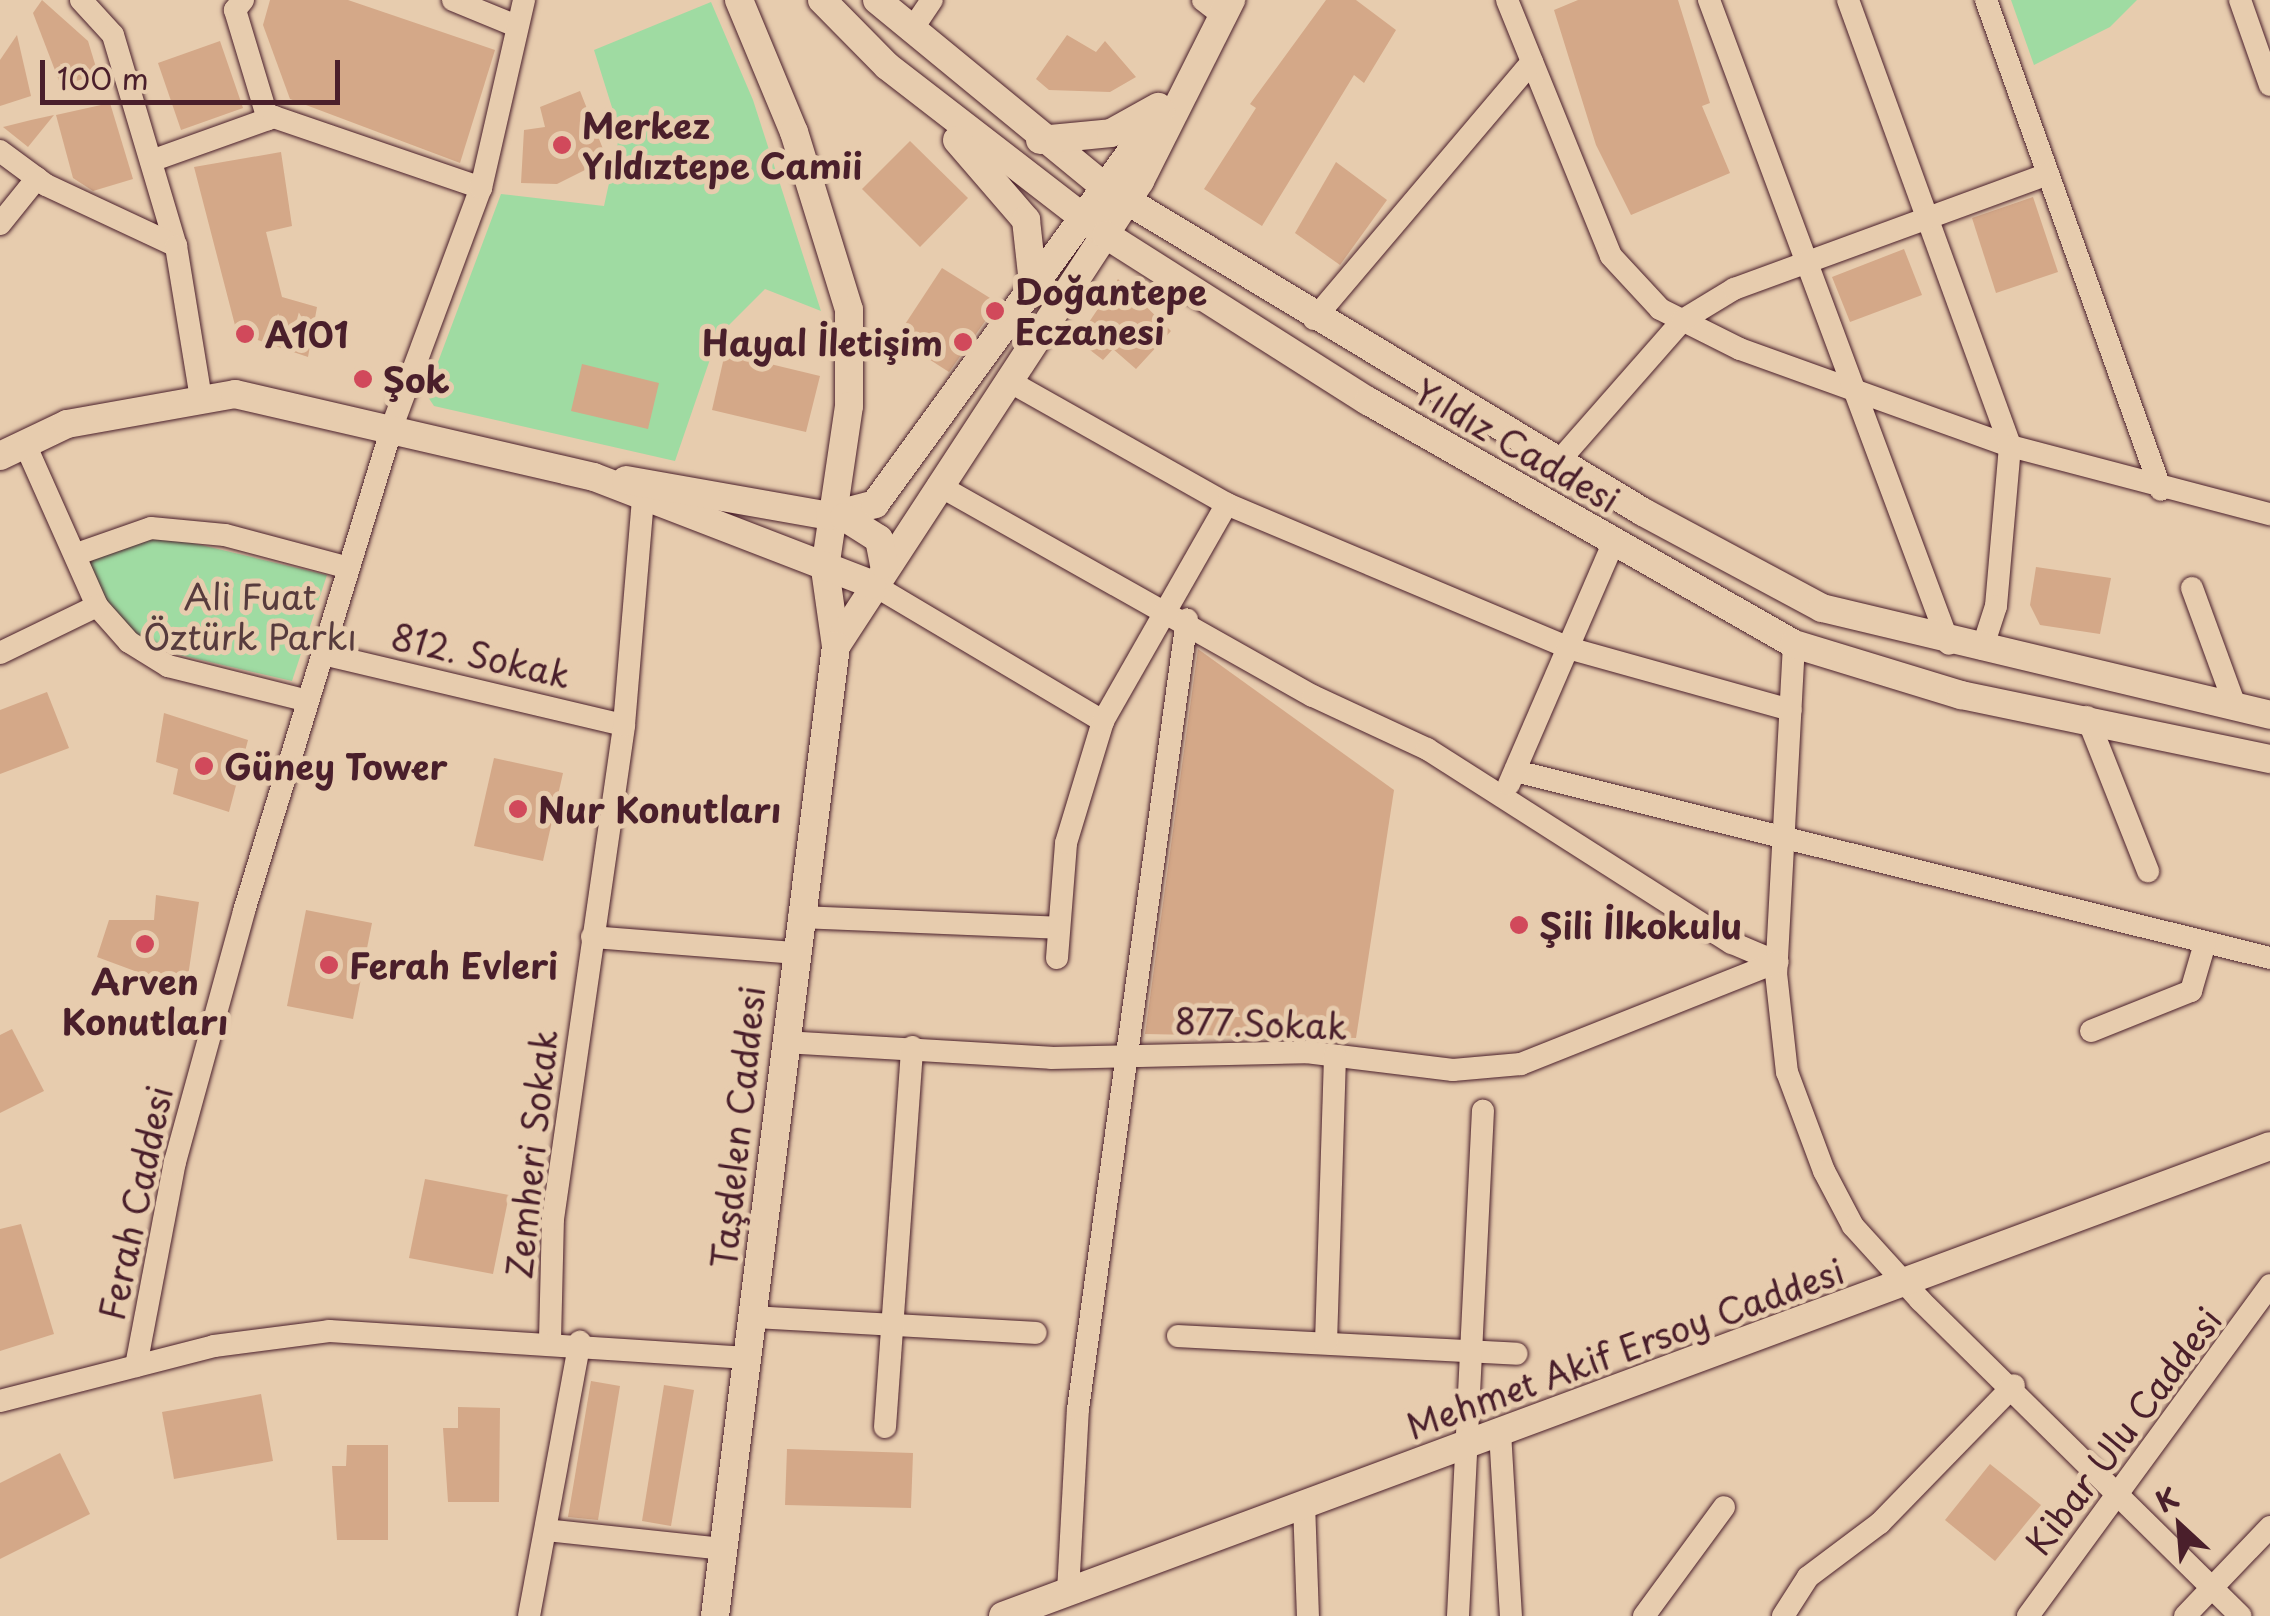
<!DOCTYPE html>
<meta charset="utf-8">
<style>
body{margin:0}
#map{position:relative;width:2270px;height:1616px;overflow:hidden;background:#e7ccae;font-family:"Playpen Sans",sans-serif}
div>[style]{position:absolute}
[style*='--x']{left:calc(var(--x)*1px);top:calc(var(--y)*1px);width:calc(var(--w)*1px);rotate:calc(var(--a)*1deg)}
.green>*{inset:0;background:#9fdba2}
.building>*{inset:0;background:#d4a888}
.roads{filter:drop-shadow(0 0 2px #4a1f2b) drop-shadow(0 0 2px #4a1f2b)}
.minor>*{height:22px;margin:-11px;padding:0 11px;transform-origin:11px;border-radius:11px;background:#e7ccae}
.major>*{height:28px;margin:-14px;padding:0 14px;transform-origin:14px;border-radius:14px;background:#e7ccae}
.dots>*{width:28px;height:28px;translate:-50% -50%;box-sizing:border-box;border:5px solid #e7ccae;border-radius:50%}
span{translate:-50% -50%;white-space:nowrap;text-align:center;line-height:1.15;-webkit-text-stroke:10px #e7ccae;paint-order:stroke}
.poi-label{font-size:35px;color:#4a1f2b;font-weight:700}
.left{translate:0 -50%;text-align:left}
.right{translate:-100% -50%;text-align:right}
.street-label{font-size:35px;color:#4a1f2b}
.park-label{font-size:35px;color:#573b3d}
.north{position:absolute;left:2130px;top:1476px;width:100px;height:100px;-webkit-text-stroke:8px #e7ccae;paint-order:stroke;rotate:334deg;font-size:28px;font-weight:700;line-height:40px;text-align:center;color:#4a1f2b}
.north::after{content:'';display:block;margin:auto;width:35px;height:45px;background:#4a1f2b;clip-path:polygon(50% 0,100% 100%,50% 72%,0 100%)}
.scale{position:absolute;left:40px;top:60px;width:300px;height:45px;box-sizing:border-box;border:5px solid #4a1f2b;border-top:0;padding-left:12px;font-size:30px;line-height:35px;white-space:nowrap;color:#4a1f2b;-webkit-text-stroke:8px #e7ccae;paint-order:stroke}
</style>
<div id="map">
<div class="green">
<div style="clip-path:polygon(2011px 0,2137px 0,2110px 27px,2034px 65px)"></div>
<div style="clip-path:polygon(711px 2px,753px 100px,821px 311px,765px 289px,718px 336px,675px 461px,434px 406px,426px 394px,501px 194px,604px 206px,620px 133px,594px 50px)"></div>
<div style="clip-path:polygon(163px 536px,327px 575px,292px 681px,154px 649px,113px 615px,87px 560px)"></div>
</div>
<div class="building">
<div style="clip-path:polygon(42px 0,88px 41px,98px 74px,61px 86px,33px 13px)"></div>
<div style="clip-path:polygon(270px 0,348px 0,495px 50px,460px 163px,290px 99px,263px 25px)"></div>
<div style="clip-path:polygon(1326px 0,1356px 0,1396px 30px,1364px 83px,1354px 75px,1262px 226px,1204px 189px,1256px 108px,1250px 104px)"></div>
<div style="clip-path:polygon(1578px 0,1678px 0,1710px 103px,1702px 106px,1730px 173px,1631px 215px,1596px 145px,1554px 10px)"></div>
<div style="clip-path:polygon(17px 35px,31px 96px,0 106px,0 60px)"></div>
<div style="clip-path:polygon(1067px 35px,1096px 52px,1105px 41px,1136px 77px,1110px 92px,1049px 90px,1036px 79px)"></div>
<div style="clip-path:polygon(220px 41px,243px 108px,181px 130px,158px 63px)"></div>
<div style="clip-path:polygon(580px 91px,607px 159px,557px 184px,521px 183px,524px 130px,545px 127px,540px 107px)"></div>
<div style="clip-path:polygon(110px 103px,133px 179px,93px 191px,73px 178px,56px 115px)"></div>
<div style="clip-path:polygon(54px 115px,28px 147px,3px 127px,31px 120px)"></div>
<div style="clip-path:polygon(910px 141px,968px 198px,920px 247px,862px 189px)"></div>
<div style="clip-path:polygon(281px 152px,292px 226px,266px 232px,282px 297px,317px 307px,308px 357px,237px 333px,194px 167px)"></div>
<div style="clip-path:polygon(1336px 162px,1387px 200px,1340px 265px,1295px 233px)"></div>
<div style="clip-path:polygon(2033px 197px,2058px 272px,1996px 293px,1972px 218px)"></div>
<div style="clip-path:polygon(1904px 249px,1922px 295px,1850px 322px,1832px 277px)"></div>
<div style="clip-path:polygon(942px 268px,998px 303px,949px 372px,896px 338px)"></div>
<div style="clip-path:polygon(1118px 279px,1171px 331px,1136px 369px,1113px 349px,1103px 360px,1077px 340px)"></div>
<div style="clip-path:polygon(725px 353px,820px 376px,806px 432px,712px 410px)"></div>
<div style="clip-path:polygon(582px 364px,659px 383px,648px 429px,571px 411px)"></div>
<div style="clip-path:polygon(2036px 567px,2111px 578px,2100px 634px,2040px 625px,2030px 605px)"></div>
<div style="clip-path:polygon(1198px 649px,1394px 790px,1356px 1038px,1145px 1034px)"></div>
<div style="clip-path:polygon(47px 692px,69px 748px,0 774px,0 710px)"></div>
<div style="clip-path:polygon(164px 713px,248px 740px,229px 812px,173px 794px,178px 769px,156px 762px)"></div>
<div style="clip-path:polygon(494px 758px,563px 773px,543px 861px,474px 846px)"></div>
<div style="clip-path:polygon(156px 895px,199px 902px,186px 990px,97px 957px,109px 920px,154px 920px)"></div>
<div style="clip-path:polygon(306px 910px,372px 923px,353px 1019px,287px 1006px)"></div>
<div style="clip-path:polygon(12px 1029px,44px 1091px,0 1113px,0 1035px)"></div>
<div style="clip-path:polygon(425px 1179px,509px 1195px,493px 1274px,409px 1258px)"></div>
<div style="clip-path:polygon(21px 1224px,54px 1334px,0 1351px,0 1229px)"></div>
<div style="clip-path:polygon(591px 1381px,620px 1386px,598px 1520px,568px 1517px)"></div>
<div style="clip-path:polygon(664px 1385px,694px 1390px,671px 1526px,642px 1521px)"></div>
<div style="clip-path:polygon(261px 1394px,273px 1461px,174px 1479px,162px 1412px)"></div>
<div style="clip-path:polygon(458px 1407px,500px 1408px,499px 1502px,448px 1502px,443px 1428px,458px 1428px)"></div>
<div style="clip-path:polygon(347px 1445px,388px 1445px,388px 1540px,337px 1540px,332px 1466px,346px 1466px)"></div>
<div style="clip-path:polygon(787px 1449px,913px 1453px,911px 1508px,785px 1505px)"></div>
<div style="clip-path:polygon(60px 1453px,90px 1514px,0 1559px,0 1483px)"></div>
<div style="clip-path:polygon(1990px 1464px,2041px 1505px,1995px 1561px,1945px 1520px)"></div>
</div>
<div class="roads">
<div class="minor">
<div style="--x:81;--y:0;--w:47;--a:47.6"></div>
<div style="--x:113;--y:35;--w:220;--a:73.4"></div>
<div style="--x:243;--y:0;--w:13;--a:129"></div>
<div style="--x:235;--y:10;--w:114;--a:73.2"></div>
<div style="--x:453;--y:0;--w:66;--a:22.3"></div>
<div style="--x:1203;--y:0;--w:23;--a:38"></div>
<div style="--x:1507;--y:0;--w:276;--a:67.9"></div>
<div style="--x:1611;--y:256;--w:72;--a:47.2"></div>
<div style="--x:1660;--y:309;--w:89;--a:26.6"></div>
<div style="--x:1740;--y:349;--w:287;--a:19.8"></div>
<div style="--x:2010;--y:446;--w:269;--a:14.7"></div>
<div style="--x:1709;--y:0;--w:687;--a:69.56"></div>
<div style="--x:1848;--y:0;--w:475;--a:70"></div>
<div style="--x:2010;--y:446;--w:161;--a:95"></div>
<div style="--x:1996;--y:606;--w:45;--a:108"></div>
<div style="--x:1986;--y:0;--w:520;--a:70.35"></div>
<div style="--x:2240;--y:0;--w:90;--a:70.6"></div>
<div style="--x:911;--y:31;--w:37;--a:-56"></div>
<div style="--x:0;--y:151;--w:57;--a:36.5"></div>
<div style="--x:46;--y:185;--w:144;--a:25.1"></div>
<div style="--x:176;--y:246;--w:154;--a:80.7"></div>
<div style="--x:151;--y:161;--w:131;--a:-19.7"></div>
<div style="--x:274;--y:117;--w:219;--a:18.9"></div>
<div style="--x:0;--y:224;--w:59;--a:-51.2"></div>
<div style="--x:1314;--y:319;--w:337;--a:-49.7"></div>
<div style="--x:1007;--y:380;--w:255;--a:29.4"></div>
<div style="--x:1229;--y:505;--w:372;--a:22.8"></div>
<div style="--x:1572;--y:649;--w:227;--a:15.6"></div>
<div style="--x:25;--y:444;--w:177;--a:66"></div>
<div style="--x:97;--y:606;--w:48;--a:48.4"></div>
<div style="--x:129;--y:642;--w:46;--a:31.6"></div>
<div style="--x:168;--y:666;--w:144;--a:14"></div>
<div style="--x:1559;--y:461;--w:188;--a:-48.7"></div>
<div style="--x:1683;--y:320;--w:60;--a:-31.3"></div>
<div style="--x:1734;--y:289;--w:334;--a:-20.1"></div>
<div style="--x:938;--y:485;--w:430;--a:29.4"></div>
<div style="--x:1313;--y:696;--w:126;--a:24.9"></div>
<div style="--x:1427;--y:749;--w:361;--a:32.5"></div>
<div style="--x:1732;--y:943;--w:49;--a:22.9"></div>
<div style="--x:77;--y:554;--w:78;--a:-19.4"></div>
<div style="--x:151;--y:528;--w:74;--a:5.4"></div>
<div style="--x:225;--y:535;--w:128;--a:14.9"></div>
<div style="--x:872;--y:584;--w:269;--a:30.7"></div>
<div style="--x:2192;--y:588;--w:128;--a:69.9"></div>
<div style="--x:1794;--y:644;--w:329;--a:93.1"></div>
<div style="--x:1776;--y:973;--w:100;--a:83.7"></div>
<div style="--x:1787;--y:1072;--w:106;--a:69.5"></div>
<div style="--x:1824;--y:1171;--w:62;--a:62.2"></div>
<div style="--x:1853;--y:1226;--w:100;--a:47.8"></div>
<div style="--x:1920;--y:1300;--w:450;--a:44.6"></div>
<div style="--x:0;--y:653;--w:108;--a:-25.9"></div>
<div style="--x:323;--y:654;--w:309;--a:13.3"></div>
<div style="--x:2087;--y:717;--w:166;--a:68.4"></div>
<div style="--x:1515;--y:771;--w:778;--a:13.91"></div>
<div style="--x:1509;--y:784;--w:262;--a:-66.6"></div>
<div style="--x:799;--y:917;--w:260;--a:2.4"></div>
<div style="--x:592;--y:937;--w:204;--a:4.5"></div>
<div style="--x:1057;--y:958;--w:115;--a:-85.5"></div>
<div style="--x:1066;--y:843;--w:127;--a:-73.1"></div>
<div style="--x:1103;--y:721;--w:250;--a:-60.3"></div>
<div style="--x:2091;--y:1031;--w:108;--a:-21.8"></div>
<div style="--x:2191;--y:991;--w:50;--a:-73.7"></div>
<div style="--x:784;--y:1042;--w:267;--a:3.4"></div>
<div style="--x:1051;--y:1058;--w:255;--a:-1.3"></div>
<div style="--x:1306;--y:1052;--w:148;--a:7"></div>
<div style="--x:1453;--y:1070;--w:68;--a:-5"></div>
<div style="--x:1521;--y:1064;--w:276;--a:-21.7"></div>
<div style="--x:753;--y:1317;--w:283;--a:3.2"></div>
<div style="--x:1178;--y:1336;--w:339;--a:3"></div>
<div style="--x:550;--y:1340;--w:121;--a:-88.6"></div>
<div style="--x:553;--y:1219;--w:499;--a:-81.8"></div>
<div style="--x:624;--y:725;--w:228;--a:-85.2"></div>
<div style="--x:1326;--y:1343;--w:287;--a:-88.2"></div>
<div style="--x:136;--y:1366;--w:208;--a:-79.2"></div>
<div style="--x:175;--y:1162;--w:260;--a:-74.6"></div>
<div style="--x:244;--y:911;--w:509;--a:-72.99"></div>
<div style="--x:393;--y:424;--w:252;--a:-69.6"></div>
<div style="--x:481;--y:188;--w:193;--a:-77.1"></div>
<div style="--x:0;--y:1401;--w:221;--a:-14.4"></div>
<div style="--x:214;--y:1346;--w:116;--a:-7.4"></div>
<div style="--x:329;--y:1331;--w:420;--a:3.7"></div>
<div style="--x:885;--y:1427;--w:381;--a:-85.9"></div>
<div style="--x:1500;--y:1432;--w:184;--a:86.6"></div>
<div style="--x:1304;--y:1503;--w:113;--a:88"></div>
<div style="--x:546;--y:1530;--w:178;--a:6.1"></div>
<div style="--x:1068;--y:1592;--w:183;--a:-86.9"></div>
<div style="--x:1078;--y:1409;--w:797;--a:-82.14"></div>
<div style="--x:529;--y:1616;--w:279;--a:-79.5"></div>
<div style="--x:1458;--y:1616;--w:506;--a:-87.17"></div>
<div style="--x:1644;--y:1616;--w:135;--a:-53.7"></div>
<div style="--x:1783;--y:1616;--w:46;--a:-57.3"></div>
<div style="--x:1808;--y:1577;--w:90;--a:-36.9"></div>
<div style="--x:1880;--y:1523;--w:192;--a:-45.8"></div>
<div style="--x:2028;--y:1616;--w:410;--a:-53.8"></div>
<div style="--x:2185;--y:1616;--w:123;--a:-46.3"></div>
</div>
<div class="major">
<div style="--x:739;--y:0;--w:143;--a:67.4"></div>
<div style="--x:794;--y:132;--w:186;--a:72.8"></div>
<div style="--x:849;--y:310;--w:96;--a:90"></div>
<div style="--x:849;--y:406;--w:165;--a:98.4"></div>
<div style="--x:825;--y:569;--w:78;--a:81.9"></div>
<div style="--x:836;--y:646;--w:556;--a:-56.82"></div>
<div style="--x:1140;--y:181;--w:203;--a:-63.3"></div>
<div style="--x:822;--y:0;--w:93;--a:45.4"></div>
<div style="--x:887;--y:66;--w:277;--a:37.7"></div>
<div style="--x:1106;--y:235;--w:310;--a:32.4"></div>
<div style="--x:1368;--y:401;--w:490;--a:29.7"></div>
<div style="--x:1794;--y:644;--w:175;--a:17"></div>
<div style="--x:1961;--y:695;--w:316;--a:11.7"></div>
<div style="--x:877;--y:0;--w:296;--a:39.4"></div>
<div style="--x:1106;--y:188;--w:627;--a:31.1"></div>
<div style="--x:1643;--y:512;--w:203;--a:28.2"></div>
<div style="--x:1822;--y:608;--w:461;--a:13.4"></div>
<div style="--x:957;--y:140;--w:106;--a:49.2"></div>
<div style="--x:1026;--y:220;--w:73;--a:83.7"></div>
<div style="--x:1040;--y:140;--w:71;--a:-5.6"></div>
<div style="--x:1111;--y:133;--w:54;--a:-29"></div>
<div style="--x:0;--y:456;--w:74;--a:-25.5"></div>
<div style="--x:67;--y:424;--w:171;--a:-10.1"></div>
<div style="--x:235;--y:394;--w:368;--a:13"></div>
<div style="--x:594;--y:477;--w:298;--a:21.1"></div>
<div style="--x:626;--y:480;--w:207;--a:10"></div>
<div style="--x:830;--y:516;--w:47;--a:-14.9"></div>
<div style="--x:875;--y:504;--w:486;--a:-54"></div>
<div style="--x:844;--y:517;--w:41;--a:32.2"></div>
<div style="--x:879;--y:539;--w:26;--a:79"></div>
<div style="--x:715;--y:1616;--w:978;--a:-82.89"></div>
<div style="--x:1003;--y:1616;--w:1351;--a:-20.35"></div>
</div>
</div>
<div class="dots">
<div style="left:562px;top:145px;background:#d1495b"></div>
<div style="left:995px;top:311px;background:#d1495b"></div>
<div style="left:245px;top:334px;background:#d1495b"></div>
<div style="left:963px;top:342px;background:#d1495b"></div>
<div style="left:363px;top:379px;background:#d1495b"></div>
<div style="left:204px;top:766px;background:#d1495b"></div>
<div style="left:518px;top:809px;background:#d1495b"></div>
<div style="left:1519px;top:925px;background:#d1495b"></div>
<div style="left:145px;top:944px;background:#d1495b"></div>
<div style="left:329px;top:965px;background:#d1495b"></div>
</div>
<div class="poi-label">
<span class="left" style="left:582px;top:145px">Merkez<br>Yıldıztepe Camii</span>
<span class="left" style="left:1015px;top:311px">Doğantepe<br>Eczanesi</span>
<span class="left" style="left:265px;top:334px">A101</span>
<span class="right" style="left:943px;top:342px">Hayal İletişim</span>
<span class="left" style="left:383px;top:379px">Şok</span>
<span class="left" style="left:224px;top:766px">Güney Tower</span>
<span class="left" style="left:538px;top:809px">Nur Konutları</span>
<span class="left" style="left:1539px;top:925px">Şili İlkokulu</span>
<span class="left" style="left:349px;top:965px">Ferah Evleri</span>
<span style="left:145px;top:1001px">Arven<br>Konutları</span>
</div>
<div class="street-label">
<span style="left:1517px;top:445px;rotate:30deg">Yıldız Caddesi</span>
<span style="left:481px;top:655px;rotate:13deg">812. Sokak</span>
<span style="left:1261px;top:1023px;rotate:2deg">877.Sokak</span>
<span style="left:737px;top:1127px;rotate:-84deg">Taşdelen Caddesi</span>
<span style="left:531px;top:1154px;rotate:-84deg">Zemheri Sokak</span>
<span style="left:135px;top:1203px;rotate:-78deg">Ferah Caddesi</span>
<span style="left:1625px;top:1348px;rotate:-20deg">Mehmet Akif Ersoy Caddesi</span>
<span style="left:2123px;top:1431px;rotate:-53deg">Kibar Ulu Caddesi</span>
</div>
<div class="park-label">
<span style="left:250px;top:616px">Ali Fuat<br>Öztürk Parkı</span>
</div>
<div class="north">K</div>
<div class="scale">100 m</div>
</div>
